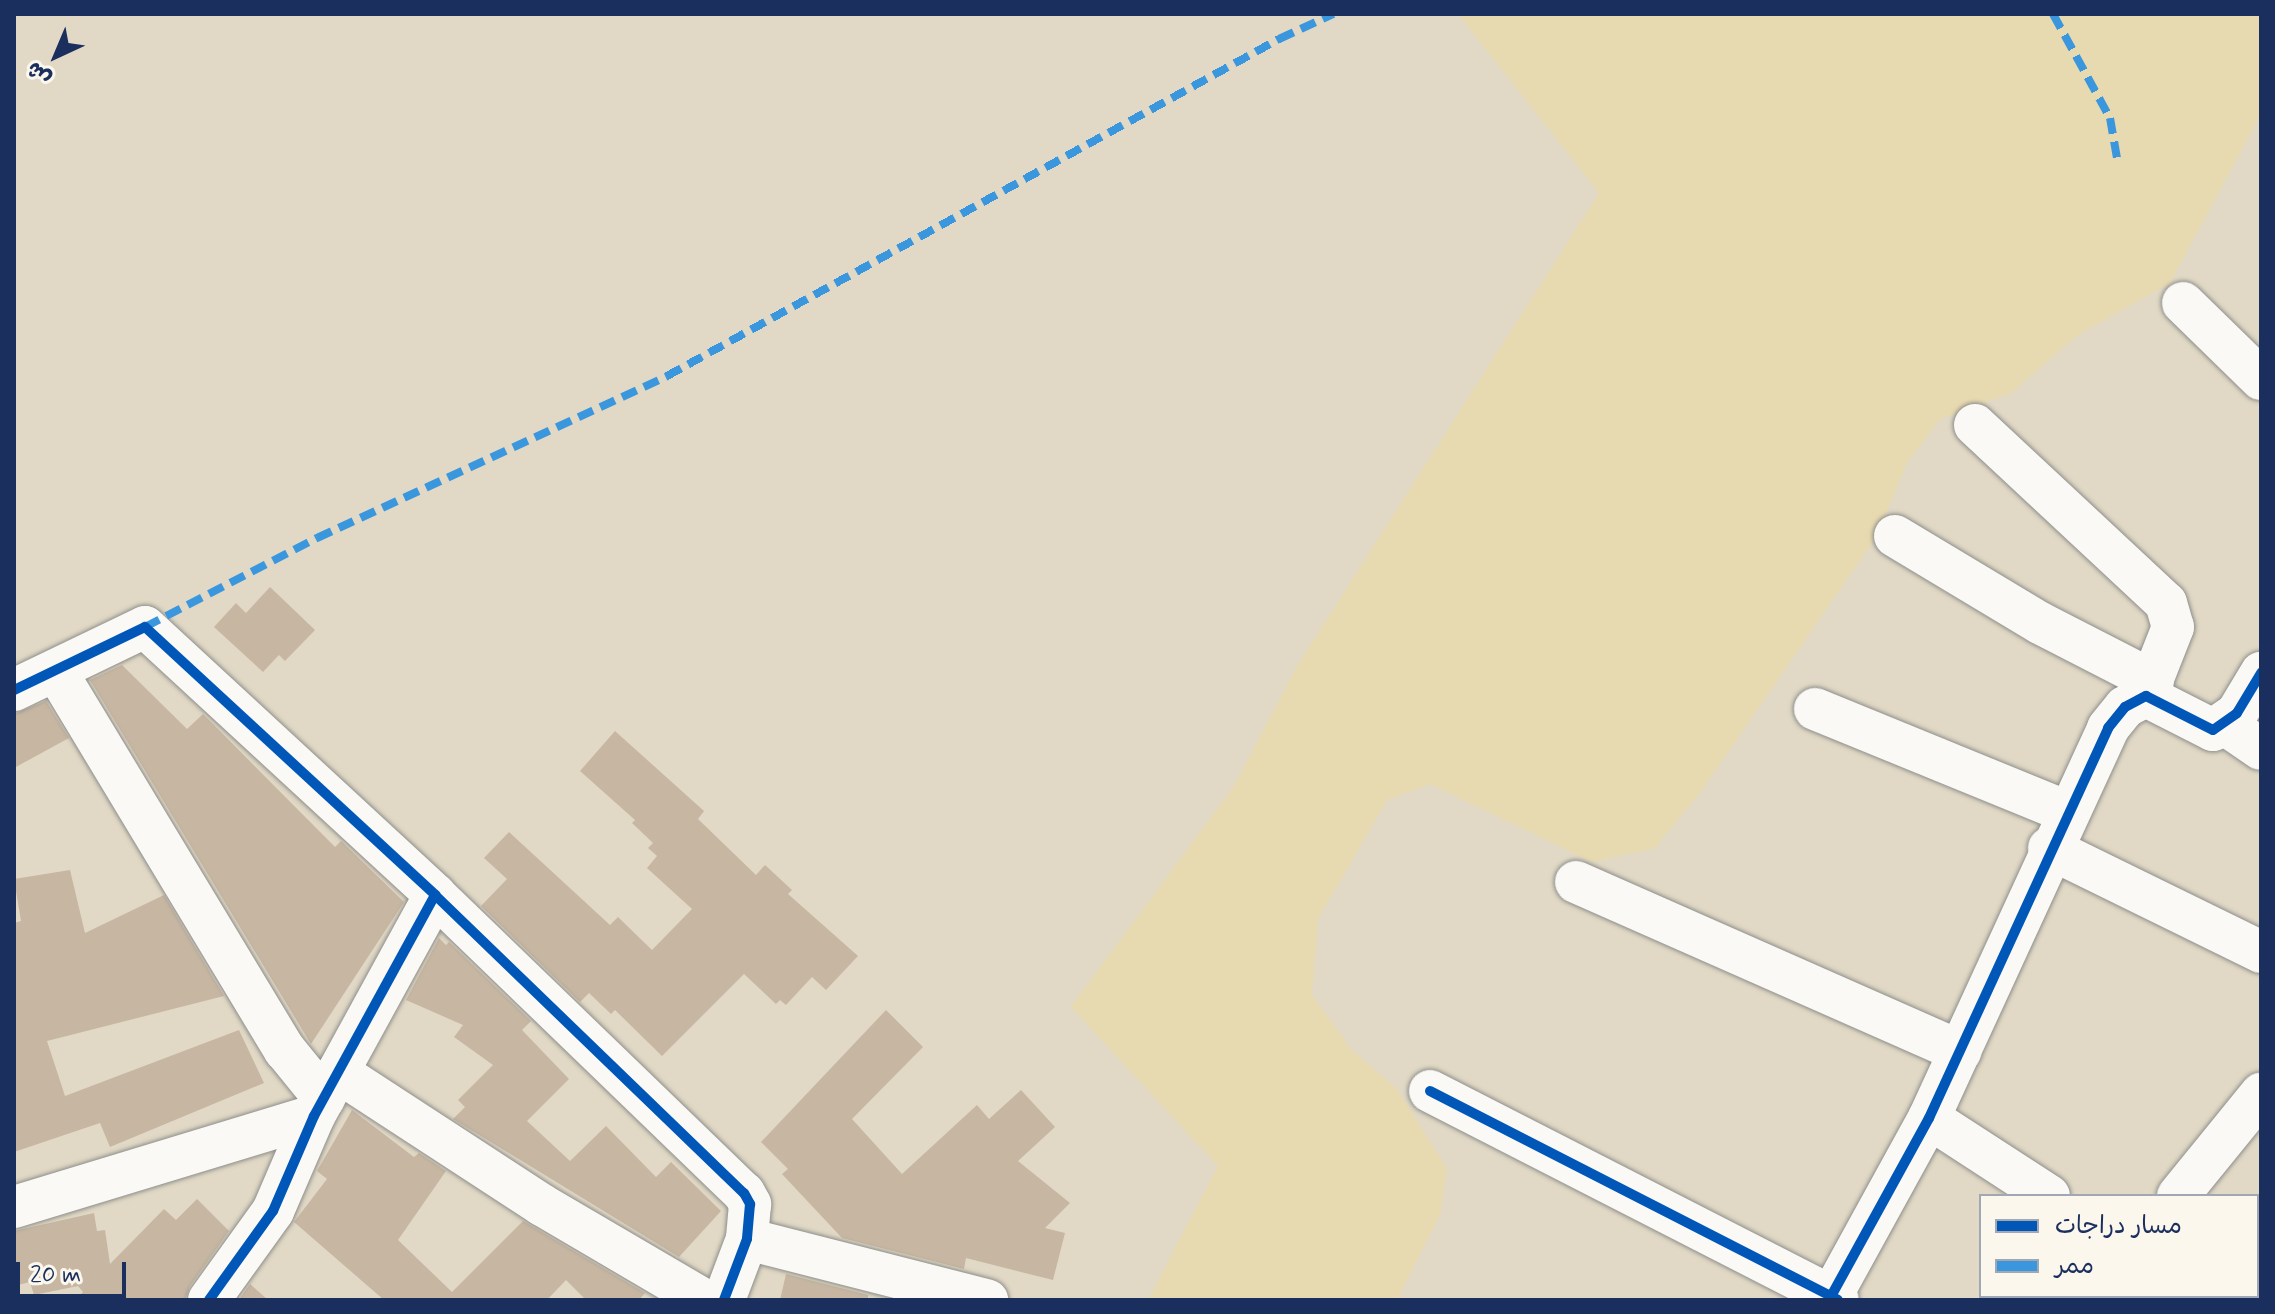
<!DOCTYPE html>
<meta charset="utf-8">
<style>
body{margin:0}
#map{position:relative;width:2275px;height:1314px;overflow:hidden;background:#e1d9c5;font-family:Mynerve,"Playpen Sans Arabic",sans-serif}
div>[style]{position:absolute}
[style*='--x']{left:calc(var(--x)*1px);top:calc(var(--y)*1px);width:calc(var(--w)*1px);rotate:calc(var(--a)*1deg)}
.sand>*{inset:0;background:#e8dab0}
.building>*{inset:0;background:#c7b7a2}
.roads{filter:drop-shadow(0 0 2px #8e8e8b) drop-shadow(0 0 2px #8e8e8b)}
.minor>*{height:42px;margin:-21px;padding:0 21px;transform-origin:21px;border-radius:21px;background:#faf9f6}
.quiet>*{height:8px;margin-top:-4px;transform-origin:0;background:repeating-linear-gradient(90deg,#3a97de 0 16px,transparent 0 24px)}
.cycleway>*{height:10px;margin:-5px;padding:0 5px;transform-origin:5px;border-radius:5px;background:#0057b8}
span{translate:-50% -50%;white-space:nowrap;text-align:center;line-height:1.15;-webkit-text-stroke:7px #fbf7ec;paint-order:stroke}
.frame{position:absolute;inset:0;border:16px solid #1b2f5e;pointer-events:none}
.legend{position:absolute;left:1979px;top:1194px;width:280px;height:104px;box-sizing:border-box;background:#fbf7ec;border:2px solid #a1a7b3;margin:0;padding:10px 14px;list-style:none;font-size:24px;color:#1b2f5e}
.legend li{display:flex;align-items:center;gap:16px;height:40px}
.legend b{width:40px;border:2px solid #a1a7b3}
.north{position:absolute;left:16px;top:16px;width:80px;height:80px;-webkit-text-stroke:6px #fbf7ec;paint-order:stroke;rotate:224deg;font-size:22px;font-weight:700;line-height:32px;text-align:center;color:#1b2f5e}
.north::after{content:'';display:block;margin:auto;width:28px;height:36px;background:#1b2f5e;clip-path:polygon(50% 0,100% 100%,50% 72%,0 100%)}
.scale{position:absolute;left:16px;top:1262px;width:110px;height:36px;box-sizing:border-box;border:4px solid #1b2f5e;border-top:0;padding-left:10px;font-size:24px;line-height:28px;white-space:nowrap;color:#1b2f5e;-webkit-text-stroke:6px #fbf7ec;paint-order:stroke}
</style>
<div id="map">
<div class="sand">
<div style="clip-path:polygon(1458px 14px,2261px 14px,2261px 114px,2170px 283px,2078px 335px,2011px 393px,1940px 419px,1907px 463px,1876px 537px,1702px 790px,1655px 848px,1592px 862px,1430px 784px,1387px 800px,1318px 919px,1312px 995px,1351px 1049px,1397px 1089px,1447px 1169px,1440px 1215px,1397px 1300px,1148px 1300px,1218px 1166px,1071px 1007px,1234px 786px,1297px 666px,1599px 193px)"></div>
</div>
<div class="building">
<div style="clip-path:polygon(270px 587px,315px 630px,285px 661px,279px 655px,263px 672px,214px 627px,236px 603px,246px 613px)"></div>
<div style="clip-path:polygon(122px 665px,187px 729px,203px 714px,335px 847px,341px 841px,404px 902px,311px 1044px,90px 680px)"></div>
<div style="clip-path:polygon(46px 701px,69px 738px,14px 768px,14px 714px)"></div>
<div style="clip-path:polygon(615px 731px,704px 811px,698px 819px,756px 875px,765px 865px,792px 890px,788px 894px,858px 956px,826px 990px,812px 977px,786px 1005px,780px 1000px,776px 1004px,744px 974px,662px 1056px,615px 1010px,611px 1014px,589px 993px,580px 1002px,481px 906px,507px 879px,484px 858px,509px 832px,610px 925px,618px 917px,652px 950px,692px 909px,647px 868px,657px 856px,648px 848px,653px 843px,632px 823px,635px 820px,580px 771px)"></div>
<div style="clip-path:polygon(70px 870px,85px 933px,164px 895px,224px 996px,47px 1041px,65px 1096px,239px 1030px,264px 1083px,110px 1147px,100px 1123px,14px 1152px,14px 923px,21px 921px,14px 879px)"></div>
<div style="clip-path:polygon(439px 938px,446px 945px,449px 942px,531px 1021px,522px 1030px,569px 1079px,527px 1121px,570px 1161px,606px 1126px,656px 1177px,671px 1162px,721px 1211px,679px 1257px,453px 1119px,465px 1107px,458px 1100px,493px 1065px,454px 1037px,463px 1025px,406px 1000px)"></div>
<div style="clip-path:polygon(886px 1010px,923px 1047px,852px 1119px,902px 1174px,977px 1105px,989px 1119px,1021px 1090px,1055px 1127px,1018px 1161px,1070px 1203px,1045px 1228px,1065px 1233px,1053px 1280px,966px 1258px,964px 1269px,842px 1238px,782px 1174px,788px 1169px,761px 1142px)"></div>
<div style="clip-path:polygon(352px 1110px,414px 1157px,419px 1153px,446px 1171px,398px 1240px,452px 1292px,523px 1221px,645px 1293px,639px 1300px,586px 1300px,566px 1280px,547px 1300px,384px 1300px,294px 1222px,327px 1179px,317px 1171px)"></div>
<div style="clip-path:polygon(197px 1199px,229px 1231px,190px 1286px,185px 1300px,75px 1300px,83px 1292px,78px 1286px,34px 1295px,30px 1282px,14px 1286px,14px 1231px,94px 1213px,97px 1231px,105px 1230px,110px 1264px,164px 1209px,176px 1220px)"></div>
<div style="clip-path:polygon(786px 1274px,868px 1295px,868px 1300px,780px 1300px)"></div>
<div style="clip-path:polygon(250px 1284px,268px 1300px,239px 1300px)"></div>
</div>
<div class="roads">
<div class="minor">
<div style="--x:2183;--y:303;--w:109;--a:44.3"></div>
<div style="--x:1975;--y:425;--w:261;--a:43"></div>
<div style="--x:2166;--y:603;--w:25;--a:74"></div>
<div style="--x:2173;--y:627;--w:74;--a:111.4"></div>
<div style="--x:1895;--y:536;--w:169;--a:31"></div>
<div style="--x:2040;--y:623;--w:127;--a:27.2"></div>
<div style="--x:56;--y:671;--w:443;--a:58.9"></div>
<div style="--x:285;--y:1050;--w:62;--a:50.9"></div>
<div style="--x:14;--y:690;--w:145;--a:-25.7"></div>
<div style="--x:145;--y:627;--w:395;--a:42.7"></div>
<div style="--x:435;--y:895;--w:429;--a:44"></div>
<div style="--x:744;--y:1193;--w:13;--a:61"></div>
<div style="--x:750;--y:1204;--w:35;--a:95"></div>
<div style="--x:747;--y:1239;--w:65;--a:110.7"></div>
<div style="--x:1815;--y:709;--w:272;--a:22.2"></div>
<div style="--x:2226;--y:725;--w:42;--a:34.4"></div>
<div style="--x:2049;--y:848;--w:236;--a:26.1"></div>
<div style="--x:1576;--y:882;--w:420;--a:23.8"></div>
<div style="--x:338;--y:1072;--w:244;--a:33.1"></div>
<div style="--x:542;--y:1205;--w:188;--a:30.4"></div>
<div style="--x:1430;--y:1091;--w:458;--a:27.1"></div>
<div style="--x:1929;--y:1118;--w:143;--a:33"></div>
<div style="--x:2178;--y:1196;--w:132;--a:-50.9"></div>
<div style="--x:14;--y:1207;--w:313;--a:-16.9"></div>
<div style="--x:747;--y:1239;--w:248;--a:14.3"></div>
<div style="--x:2193;--y:1296;--w:7;--a:34"></div>
<div style="--x:209;--y:1300;--w:110;--a:-54.3"></div>
<div style="--x:273;--y:1211;--w:103;--a:-66.7"></div>
<div style="--x:314;--y:1116;--w:252;--a:-61.3"></div>
<div style="--x:1829;--y:1300;--w:208;--a:-61.2"></div>
<div style="--x:1929;--y:1118;--w:429;--a:-65.3"></div>
<div style="--x:2108;--y:728;--w:27;--a:-51"></div>
<div style="--x:2125;--y:707;--w:24;--a:-28"></div>
<div style="--x:2146;--y:696;--w:75;--a:26.9"></div>
<div style="--x:2213;--y:730;--w:29;--a:-35"></div>
<div style="--x:2237;--y:713;--w:47;--a:-59"></div>
</div>
</div>
<div class="quiet">
<div style="--x:2053;--y:14;--w:119;--a:61.3"></div>
<div style="--x:2110;--y:118;--w:41;--a:80.1"></div>
<div style="--x:145;--y:627;--w:194;--a:-27.4"></div>
<div style="--x:317;--y:538;--w:386;--a:-24.8"></div>
<div style="--x:667;--y:376;--w:699;--a:-28.84"></div>
<div style="--x:1279;--y:39;--w:60;--a:-24.8"></div>
</div>
<div class="cycleway">
<div style="--x:14;--y:690;--w:145;--a:-25.7"></div>
<div style="--x:145;--y:627;--w:395;--a:42.7"></div>
<div style="--x:435;--y:895;--w:429;--a:44"></div>
<div style="--x:744;--y:1193;--w:13;--a:61"></div>
<div style="--x:750;--y:1204;--w:35;--a:95"></div>
<div style="--x:747;--y:1239;--w:65;--a:110.7"></div>
<div style="--x:1430;--y:1091;--w:458;--a:27.1"></div>
<div style="--x:209;--y:1300;--w:110;--a:-54.3"></div>
<div style="--x:273;--y:1211;--w:103;--a:-66.7"></div>
<div style="--x:314;--y:1116;--w:252;--a:-61.3"></div>
<div style="--x:1829;--y:1300;--w:208;--a:-61.2"></div>
<div style="--x:1929;--y:1118;--w:429;--a:-65.3"></div>
<div style="--x:2108;--y:728;--w:27;--a:-51"></div>
<div style="--x:2125;--y:707;--w:24;--a:-28"></div>
<div style="--x:2146;--y:696;--w:75;--a:26.9"></div>
<div style="--x:2213;--y:730;--w:29;--a:-35"></div>
<div style="--x:2237;--y:713;--w:47;--a:-59"></div>
</div>
<div class="frame"></div>
<ul class="legend">
<li><b style="height:10px;background:#0057b8"></b>مسار دراجات</li>
<li><b style="height:10px;background:#3a97de"></b>ممر</li>
</ul>
<div class="north">ش</div>
<div class="scale">20 m</div>
</div>
